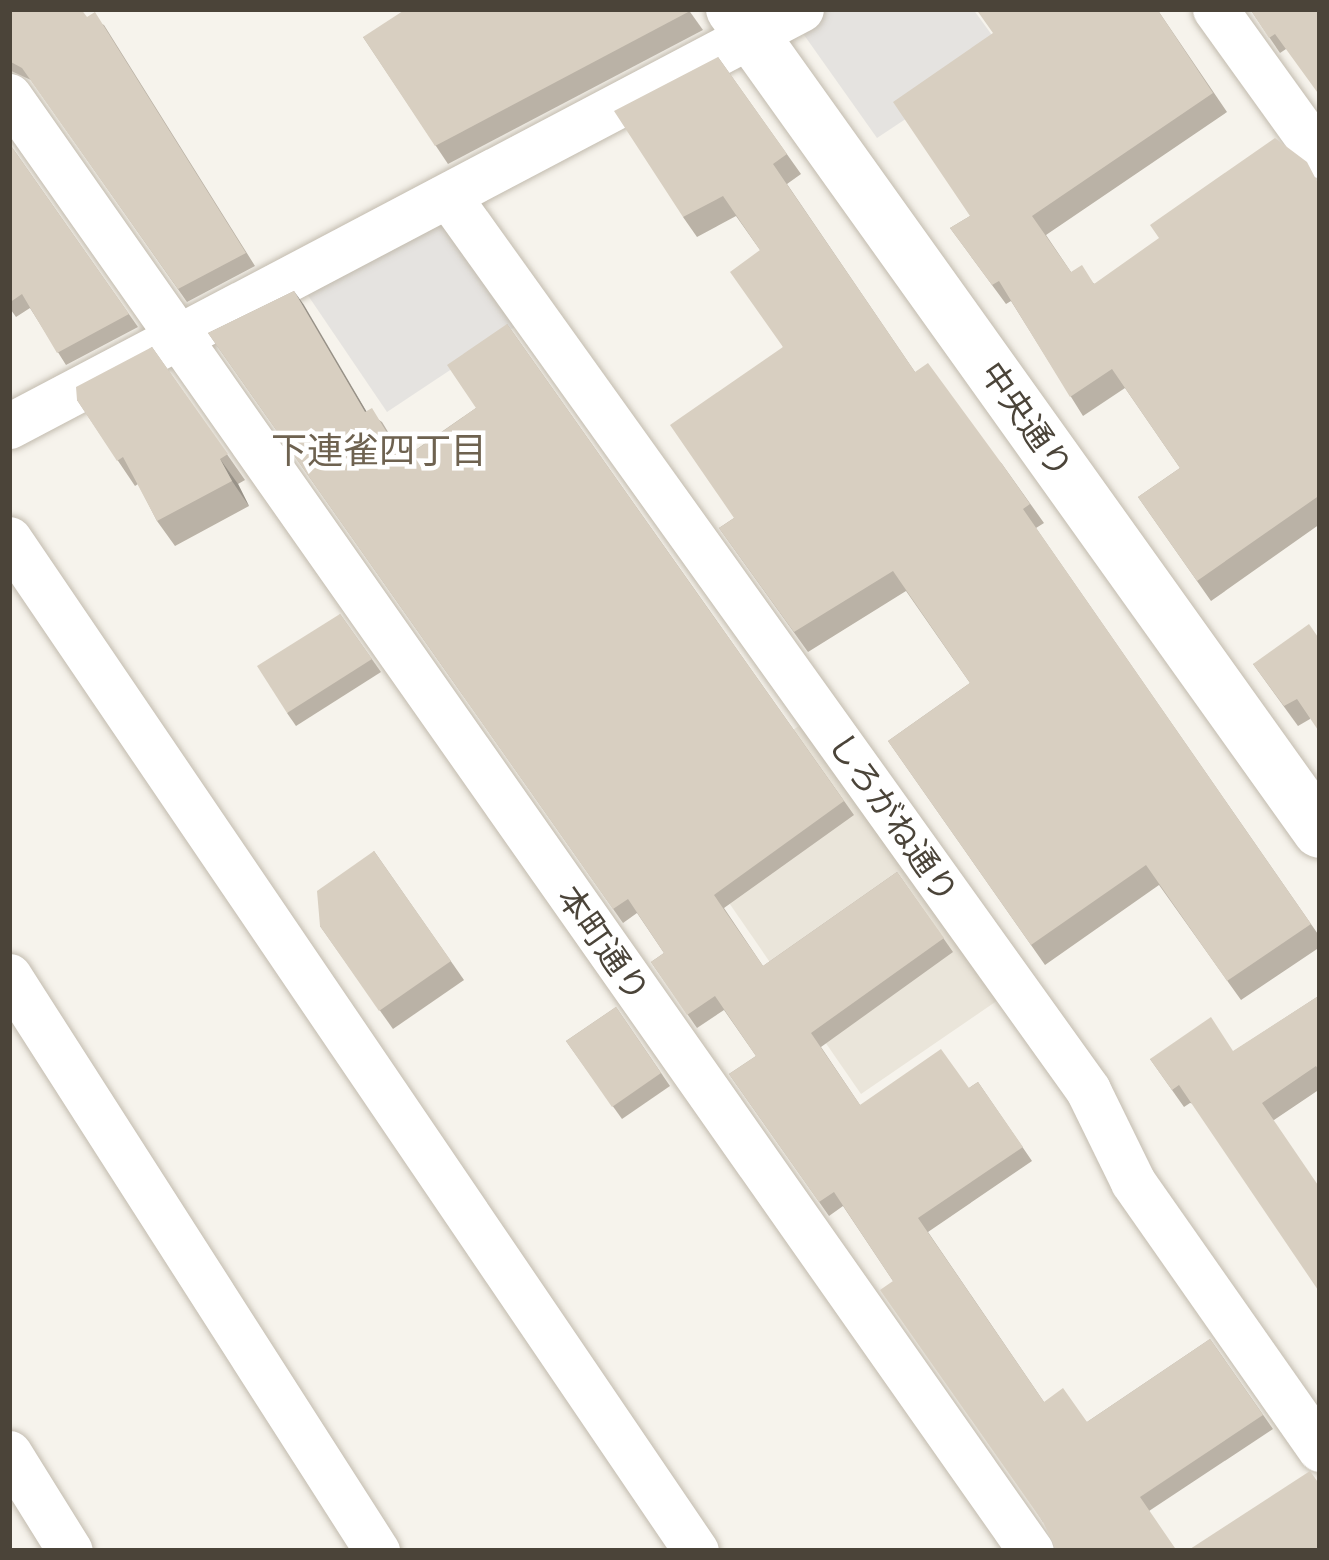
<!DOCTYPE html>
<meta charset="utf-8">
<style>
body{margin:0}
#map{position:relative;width:1329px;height:1560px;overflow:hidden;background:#f6f3ec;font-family:"Roboto Condensed","Noto Sans JP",sans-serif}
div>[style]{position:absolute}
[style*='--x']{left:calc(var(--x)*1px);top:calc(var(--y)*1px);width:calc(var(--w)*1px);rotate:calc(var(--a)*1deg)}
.residential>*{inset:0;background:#eae5da}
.parking>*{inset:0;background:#e5e3e0}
.roads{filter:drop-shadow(0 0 3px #c2bbae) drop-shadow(0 0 3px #c2bbae)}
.minor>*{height:45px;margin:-22.5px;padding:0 22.5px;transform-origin:22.5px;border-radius:22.5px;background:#fff}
.tertiary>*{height:54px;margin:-27px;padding:0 27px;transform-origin:27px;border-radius:27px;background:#fff}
.wall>*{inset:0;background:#bab2a6}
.shaded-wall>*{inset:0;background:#979187}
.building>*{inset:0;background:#d8cfc1}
span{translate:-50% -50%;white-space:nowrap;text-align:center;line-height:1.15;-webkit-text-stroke:9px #fff;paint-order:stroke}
.street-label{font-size:33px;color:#4b4439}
.neighbourhood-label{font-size:36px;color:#6e6250}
.frame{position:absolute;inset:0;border:12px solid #4b4439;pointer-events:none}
</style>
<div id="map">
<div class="residential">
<div style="clip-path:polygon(806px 721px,1004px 996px,861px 1094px,669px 816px)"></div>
</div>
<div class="parking">
<div style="clip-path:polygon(824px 9px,973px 9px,1005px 53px,877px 138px,797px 25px)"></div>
<div style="clip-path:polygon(445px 221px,518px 325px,387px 412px,307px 294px)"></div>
</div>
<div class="roads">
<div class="minor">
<div style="--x:1215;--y:9;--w:180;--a:54.3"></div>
<div style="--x:9;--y:96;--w:1778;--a:54.92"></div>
<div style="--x:449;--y:197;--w:1098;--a:54.41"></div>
<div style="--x:1088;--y:1090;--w:102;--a:63.9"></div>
<div style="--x:1133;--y:1182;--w:326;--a:55"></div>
<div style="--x:9;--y:426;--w:895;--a:-27.77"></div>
<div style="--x:9;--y:539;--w:1223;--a:55.83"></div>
<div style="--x:9;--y:976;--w:683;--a:57.38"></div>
<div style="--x:9;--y:1453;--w:115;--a:58.1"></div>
</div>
<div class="tertiary">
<div style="--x:733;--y:9;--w:1010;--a:54.47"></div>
</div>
</div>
<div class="wall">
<div style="clip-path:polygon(9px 9px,87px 17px,104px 25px,255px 266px,187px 302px,31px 80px,9px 70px)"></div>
<div style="clip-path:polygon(688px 9px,703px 30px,448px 164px,363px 37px)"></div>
<div style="clip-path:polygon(1157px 9px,1227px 112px,1046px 235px,1071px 272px,1095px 284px,1320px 181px,1320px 524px,1211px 601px,1138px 497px,1180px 468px,1125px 388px,1083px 416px,1011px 301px,1006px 304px,950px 228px,970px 216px,993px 33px)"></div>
<div style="clip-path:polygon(1250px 9px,1320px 9px,1286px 49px,1280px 53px)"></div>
<div style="clip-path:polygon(718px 57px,801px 174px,787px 184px,915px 372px,1002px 464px,1044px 523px,1036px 528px,1320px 937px,1320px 947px,1241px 1000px,1159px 885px,1045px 965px,888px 741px,970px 683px,906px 591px,808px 652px,719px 528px,734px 518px,783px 347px,760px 250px,736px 216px,697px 237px,683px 217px)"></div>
<div style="clip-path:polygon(9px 143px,138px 327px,66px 365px,30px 308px,16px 317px,9px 307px)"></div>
<div style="clip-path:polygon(294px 291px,366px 411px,382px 422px,404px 458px,476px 408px,507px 324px,854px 815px,724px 908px,763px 966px,897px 872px,953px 952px,821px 1047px,860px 1105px,969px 1088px,978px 1082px,1032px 1161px,928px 1232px,1044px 1402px,1087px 1422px,1210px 1339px,1273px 1429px,1149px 1511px,1043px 1522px,893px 1281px,843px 1206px,829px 1216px,729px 1074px,756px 1056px,724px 1010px,697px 1028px,651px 962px,664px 953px,637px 913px,623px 923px,208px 333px)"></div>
<div style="clip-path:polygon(152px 347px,245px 480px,238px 484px,249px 506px,175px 546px,157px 521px,138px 484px,135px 486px,77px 400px)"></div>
<div style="clip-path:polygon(340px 614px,381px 672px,296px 726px,287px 713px)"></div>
<div style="clip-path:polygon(1320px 640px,1310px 719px,1298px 726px,1253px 664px)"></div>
<div style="clip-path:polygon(374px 851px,464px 980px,393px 1029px,320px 926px)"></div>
<div style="clip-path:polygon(1320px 995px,1320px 1089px,1274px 1120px,1190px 1103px,1184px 1107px,1150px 1059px,1234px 1051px)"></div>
<div style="clip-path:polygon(616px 1007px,670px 1086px,622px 1119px,566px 1041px)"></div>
</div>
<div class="shaded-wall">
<div style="clip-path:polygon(294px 291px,304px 305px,375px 426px,365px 412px)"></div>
<div style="clip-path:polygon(220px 459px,238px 484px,249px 506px,232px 481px)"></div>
</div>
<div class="building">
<div style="clip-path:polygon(9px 9px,81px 9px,87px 17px,95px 12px,246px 253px,178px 289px,22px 68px,9px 61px)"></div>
<div style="clip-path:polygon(406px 9px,688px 9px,690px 11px,435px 146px,363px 37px)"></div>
<div style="clip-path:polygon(976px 9px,1157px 9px,1213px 93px,1032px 216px,1071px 272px,1082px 265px,1094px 284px,1159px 238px,1150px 225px,1275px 138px,1307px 162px,1320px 187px,1320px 495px,1197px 581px,1138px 497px,1180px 468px,1112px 369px,1070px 397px,999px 281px,992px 285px,950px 228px,970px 216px,893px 102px,993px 33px)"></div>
<div style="clip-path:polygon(1250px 9px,1320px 9px,1320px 96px,1275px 34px,1269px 38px)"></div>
<div style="clip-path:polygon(718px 57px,787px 154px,773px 164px,868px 303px,915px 372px,928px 363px,1002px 464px,1030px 504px,1023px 509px,1311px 924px,1227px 981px,1146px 865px,1031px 945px,888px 741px,970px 683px,893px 571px,794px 632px,719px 528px,734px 518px,670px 425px,783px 347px,730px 272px,760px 250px,723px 196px,683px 217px,614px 111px)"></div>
<div style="clip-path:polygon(9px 143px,129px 314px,57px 353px,22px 294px,9px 303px)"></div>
<div style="clip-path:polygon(294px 291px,365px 412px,372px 408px,403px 459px,476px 408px,447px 365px,507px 324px,844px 801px,714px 895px,763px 966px,897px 872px,944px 938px,811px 1033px,860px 1105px,941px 1049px,969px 1088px,978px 1082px,1023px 1147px,918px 1218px,1044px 1402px,1063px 1388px,1087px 1422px,1210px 1339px,1263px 1415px,1140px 1497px,1177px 1551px,1057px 1551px,1043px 1522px,880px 1290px,893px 1281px,834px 1192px,819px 1202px,729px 1074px,756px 1056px,715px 996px,687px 1015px,651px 962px,664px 953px,628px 899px,613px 909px,208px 333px)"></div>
<div style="clip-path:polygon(152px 347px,228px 454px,220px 459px,232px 481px,157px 521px,123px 457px,117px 461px,77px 400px,76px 387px)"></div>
<div style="clip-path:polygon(340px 614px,372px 659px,287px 713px,257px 666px)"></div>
<div style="clip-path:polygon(1309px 624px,1320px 640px,1320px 733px,1297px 699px,1284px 706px,1253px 664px)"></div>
<div style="clip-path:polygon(374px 851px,451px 961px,379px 1011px,320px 926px,317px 891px)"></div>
<div style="clip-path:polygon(1320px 995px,1320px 1073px,1316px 1066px,1262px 1103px,1320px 1188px,1320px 1293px,1179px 1085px,1172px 1090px,1150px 1059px,1211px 1017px,1233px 1051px)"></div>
<div style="clip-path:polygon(616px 1007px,661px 1073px,612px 1107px,566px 1041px)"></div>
<div style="clip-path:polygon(1310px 1471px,1320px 1485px,1320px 1551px,1187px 1551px)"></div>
</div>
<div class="street-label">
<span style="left:1026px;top:420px;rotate:55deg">中央通り</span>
<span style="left:893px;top:818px;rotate:55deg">しろがね通り</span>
<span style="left:603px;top:944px;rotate:55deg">本町通り</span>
</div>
<div class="neighbourhood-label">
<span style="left:379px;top:452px">下連雀四丁目</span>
</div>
<div class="frame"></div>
</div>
